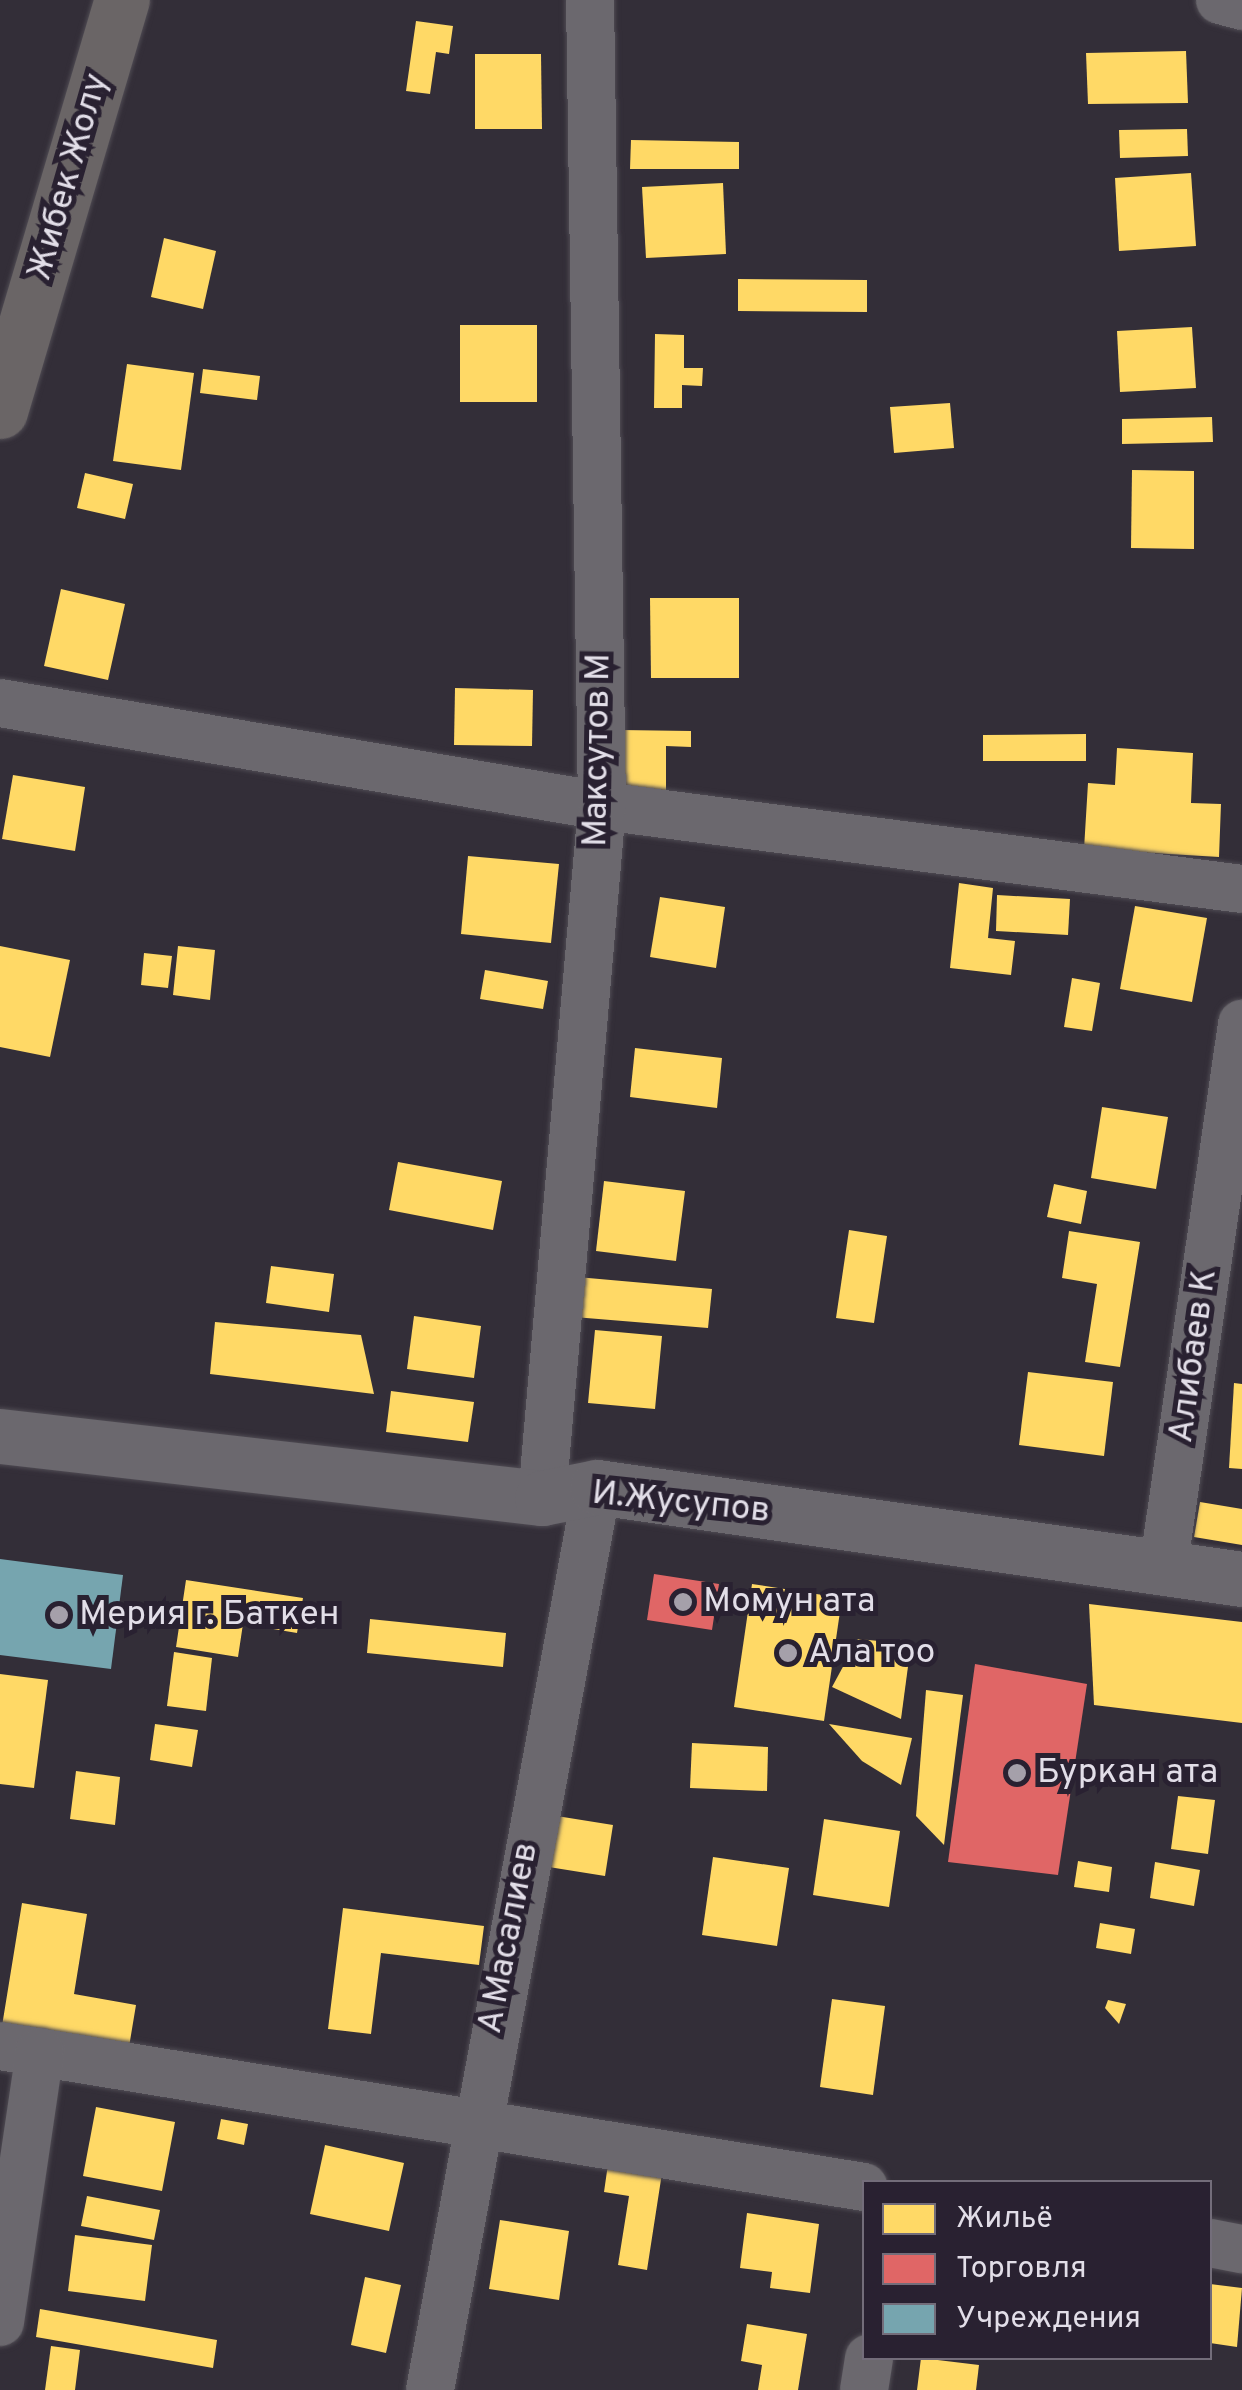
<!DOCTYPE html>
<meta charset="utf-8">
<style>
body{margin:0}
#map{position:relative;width:1242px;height:2390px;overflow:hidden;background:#332e38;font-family:Overpass,sans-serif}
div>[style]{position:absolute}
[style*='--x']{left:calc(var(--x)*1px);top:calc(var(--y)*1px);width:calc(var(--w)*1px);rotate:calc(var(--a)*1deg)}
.homes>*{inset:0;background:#ffd966}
.shops>*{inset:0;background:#e06666}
.public>*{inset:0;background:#76a5af}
.roads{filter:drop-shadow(0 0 2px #4f4b53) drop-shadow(0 0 2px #4f4b53)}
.minor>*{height:48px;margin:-24px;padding:0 24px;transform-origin:24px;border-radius:24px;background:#6b686e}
.tertiary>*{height:55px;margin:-27.5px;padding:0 27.5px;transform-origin:27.5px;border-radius:27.5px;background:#6b686e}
.primary>*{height:55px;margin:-27.5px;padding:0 27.5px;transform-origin:27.5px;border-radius:27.5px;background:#6a6566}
.dots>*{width:28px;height:28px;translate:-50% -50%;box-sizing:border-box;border:5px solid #292131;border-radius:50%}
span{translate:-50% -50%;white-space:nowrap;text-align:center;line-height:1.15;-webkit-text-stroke:10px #292131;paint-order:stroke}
.street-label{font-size:35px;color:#e2dee8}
.poi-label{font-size:35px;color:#e2dee8}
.left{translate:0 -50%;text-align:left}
.legend{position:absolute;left:862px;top:2180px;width:350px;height:180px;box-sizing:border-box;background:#292131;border:2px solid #736d7a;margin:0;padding:12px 18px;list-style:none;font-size:30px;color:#e2dee8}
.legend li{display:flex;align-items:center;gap:20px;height:50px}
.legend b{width:50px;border:2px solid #736d7a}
</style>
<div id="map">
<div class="homes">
<div style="clip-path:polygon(416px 21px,453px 26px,449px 54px,436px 52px,430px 94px,406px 91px)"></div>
<div style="clip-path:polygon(1186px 51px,1188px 103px,1088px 104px,1086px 53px)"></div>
<div style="clip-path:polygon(475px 54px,541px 54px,542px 129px,475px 129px)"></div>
<div style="clip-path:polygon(1187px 129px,1188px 156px,1120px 158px,1119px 130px)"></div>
<div style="clip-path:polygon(631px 140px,739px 142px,739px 169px,630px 169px)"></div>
<div style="clip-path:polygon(1191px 173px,1196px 246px,1119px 251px,1115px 178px)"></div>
<div style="clip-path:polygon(723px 183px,726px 254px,646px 258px,642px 187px)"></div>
<div style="clip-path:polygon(164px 238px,216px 251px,203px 309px,151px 297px)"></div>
<div style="clip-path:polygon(738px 279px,867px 280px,867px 312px,738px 311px)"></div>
<div style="clip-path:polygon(460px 325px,537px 325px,537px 402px,460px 402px)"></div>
<div style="clip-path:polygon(1192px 327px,1196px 388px,1120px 392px,1117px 331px)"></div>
<div style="clip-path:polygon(655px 334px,684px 335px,684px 368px,703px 368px,702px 386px,682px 385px,682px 408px,654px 408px)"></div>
<div style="clip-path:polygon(127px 364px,194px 373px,181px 470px,113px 461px)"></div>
<div style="clip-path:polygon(203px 369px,260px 376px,257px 400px,200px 393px)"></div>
<div style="clip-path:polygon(950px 403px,954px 448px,894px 453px,890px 407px)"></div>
<div style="clip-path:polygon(1212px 417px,1213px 442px,1122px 444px,1122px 419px)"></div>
<div style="clip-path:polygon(1132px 470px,1194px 471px,1194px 549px,1131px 548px)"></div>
<div style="clip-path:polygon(85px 473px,133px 484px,125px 519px,77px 508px)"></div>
<div style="clip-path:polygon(61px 589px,125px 604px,108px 680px,44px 666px)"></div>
<div style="clip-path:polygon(650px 598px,739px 598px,739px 678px,651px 678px)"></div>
<div style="clip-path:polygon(455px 688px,533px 690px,532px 746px,454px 745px)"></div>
<div style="clip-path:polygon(621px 730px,691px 731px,691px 747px,666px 746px,666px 790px,620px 789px)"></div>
<div style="clip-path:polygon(1086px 734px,1086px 761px,983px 761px,983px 735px)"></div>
<div style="clip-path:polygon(1117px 748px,1193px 753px,1191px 803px,1221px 804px,1219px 857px,1084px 849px,1088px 783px,1115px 785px)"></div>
<div style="clip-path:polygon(13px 775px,85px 787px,75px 851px,2px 839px)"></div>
<div style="clip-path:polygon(468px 856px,559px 864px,551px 943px,461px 934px)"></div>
<div style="clip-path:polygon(959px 883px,993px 888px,988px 938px,1015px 941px,1011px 975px,950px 968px)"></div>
<div style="clip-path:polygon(997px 895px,1070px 899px,1068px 935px,996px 931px)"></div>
<div style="clip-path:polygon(660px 897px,725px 907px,716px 968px,650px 957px)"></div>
<div style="clip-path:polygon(1135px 906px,1207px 918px,1192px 1002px,1120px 989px)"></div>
<div style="clip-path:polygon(0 946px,70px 960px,50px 1057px,0 1047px)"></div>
<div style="clip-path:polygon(178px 946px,215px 950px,210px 1000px,173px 995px)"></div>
<div style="clip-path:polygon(144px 953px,172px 956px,168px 988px,141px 985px)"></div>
<div style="clip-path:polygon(485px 970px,548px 981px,543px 1009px,480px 999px)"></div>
<div style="clip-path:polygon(1072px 978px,1100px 983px,1092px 1031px,1064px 1027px)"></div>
<div style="clip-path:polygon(635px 1048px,722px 1058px,717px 1108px,630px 1097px)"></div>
<div style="clip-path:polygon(1102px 1107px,1168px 1117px,1156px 1189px,1091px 1178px)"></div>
<div style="clip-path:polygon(398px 1162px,502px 1181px,493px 1230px,389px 1210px)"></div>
<div style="clip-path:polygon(604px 1181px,685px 1191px,676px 1261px,596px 1251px)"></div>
<div style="clip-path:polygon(1054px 1184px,1087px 1191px,1081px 1224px,1047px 1217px)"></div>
<div style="clip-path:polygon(849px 1230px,887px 1236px,874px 1323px,836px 1318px)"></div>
<div style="clip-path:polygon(1069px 1231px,1140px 1242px,1120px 1367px,1085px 1362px,1097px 1284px,1062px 1278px)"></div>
<div style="clip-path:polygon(271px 1266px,334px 1274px,329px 1312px,266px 1303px)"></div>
<div style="clip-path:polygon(577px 1277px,712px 1289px,708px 1328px,574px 1317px)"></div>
<div style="clip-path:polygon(414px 1316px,481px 1326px,474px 1378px,407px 1369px)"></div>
<div style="clip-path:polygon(215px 1322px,361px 1335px,374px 1394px,210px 1374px)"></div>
<div style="clip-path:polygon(595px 1330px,662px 1336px,655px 1409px,588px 1403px)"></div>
<div style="clip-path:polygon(1028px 1372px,1113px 1382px,1104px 1456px,1019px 1445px)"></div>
<div style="clip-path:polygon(1234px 1383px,1242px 1384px,1242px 1469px,1229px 1468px)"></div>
<div style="clip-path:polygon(391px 1391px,474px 1402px,468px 1442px,386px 1432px)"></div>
<div style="clip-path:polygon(1200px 1502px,1242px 1509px,1242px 1545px,1194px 1537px)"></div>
<div style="clip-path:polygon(186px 1580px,303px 1598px,297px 1633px,243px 1624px,238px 1657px,176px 1647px)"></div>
<div style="clip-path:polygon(752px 1584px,842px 1598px,824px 1721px,734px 1707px)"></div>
<div style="clip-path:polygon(1089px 1604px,1242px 1622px,1242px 1723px,1094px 1705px)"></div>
<div style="clip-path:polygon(370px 1619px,506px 1633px,503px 1667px,367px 1653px)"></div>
<div style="clip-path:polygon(858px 1639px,911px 1644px,901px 1719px,832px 1687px)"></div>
<div style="clip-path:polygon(174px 1652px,212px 1658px,206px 1711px,167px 1706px)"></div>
<div style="clip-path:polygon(0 1674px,48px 1680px,34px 1788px,0 1784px)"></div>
<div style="clip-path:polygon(926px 1690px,963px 1695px,944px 1845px,916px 1816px)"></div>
<div style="clip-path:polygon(155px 1724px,198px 1730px,192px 1767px,150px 1760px)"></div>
<div style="clip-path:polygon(829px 1724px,912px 1738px,901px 1785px,862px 1761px)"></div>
<div style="clip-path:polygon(692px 1743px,768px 1747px,767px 1791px,690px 1788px)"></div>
<div style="clip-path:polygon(76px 1771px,120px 1777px,115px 1825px,70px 1819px)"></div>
<div style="clip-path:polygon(1178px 1796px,1215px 1800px,1208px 1854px,1171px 1849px)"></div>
<div style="clip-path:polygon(538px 1813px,613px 1825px,605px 1876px,530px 1864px)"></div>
<div style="clip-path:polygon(824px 1819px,900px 1831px,889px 1907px,813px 1895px)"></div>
<div style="clip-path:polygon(713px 1857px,789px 1868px,777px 1946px,702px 1935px)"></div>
<div style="clip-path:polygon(1078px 1861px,1112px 1867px,1109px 1892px,1074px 1887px)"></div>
<div style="clip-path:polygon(1155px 1862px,1200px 1870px,1194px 1906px,1150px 1898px)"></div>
<div style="clip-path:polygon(22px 1903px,87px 1914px,74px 1994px,136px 2005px,129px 2047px,2px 2026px)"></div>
<div style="clip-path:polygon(343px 1908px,484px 1926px,479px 1965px,381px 1953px,371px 2034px,328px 2029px)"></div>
<div style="clip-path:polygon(1100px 1923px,1135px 1929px,1131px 1954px,1096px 1948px)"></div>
<div style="clip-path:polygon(832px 1999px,885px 2006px,873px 2095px,820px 2087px)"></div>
<div style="clip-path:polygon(1108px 2000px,1126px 2004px,1119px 2024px,1105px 2008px)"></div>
<div style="clip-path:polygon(96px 2107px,175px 2122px,162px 2191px,83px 2176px)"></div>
<div style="clip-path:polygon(221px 2119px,248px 2124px,244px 2145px,217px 2139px)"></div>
<div style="clip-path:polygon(325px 2145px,404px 2163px,389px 2231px,310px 2214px)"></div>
<div style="clip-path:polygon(608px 2164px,662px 2173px,647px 2270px,618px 2265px,629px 2196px,604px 2192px)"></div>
<div style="clip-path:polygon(87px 2196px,160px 2210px,154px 2240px,81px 2226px)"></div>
<div style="clip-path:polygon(747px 2213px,819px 2224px,810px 2293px,770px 2288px,772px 2272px,740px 2268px)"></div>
<div style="clip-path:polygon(500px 2220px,569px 2231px,559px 2300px,489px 2289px)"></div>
<div style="clip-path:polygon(75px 2235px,152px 2245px,145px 2301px,68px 2291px)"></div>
<div style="clip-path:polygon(365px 2277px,401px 2285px,386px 2353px,351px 2345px)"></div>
<div style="clip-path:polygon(1210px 2284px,1242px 2288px,1237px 2347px,1210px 2343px)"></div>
<div style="clip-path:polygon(40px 2309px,217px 2340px,213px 2368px,36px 2337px)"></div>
<div style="clip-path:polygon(747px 2324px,807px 2334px,798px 2390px,758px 2390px,762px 2365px,741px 2361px)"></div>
<div style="clip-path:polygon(51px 2346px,80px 2350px,75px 2390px,45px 2390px)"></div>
<div style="clip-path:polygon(921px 2358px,979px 2365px,976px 2390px,917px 2390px)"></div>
</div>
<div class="shops">
<div style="clip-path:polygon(654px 1574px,719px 1584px,712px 1630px,647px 1620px)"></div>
<div style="clip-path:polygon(975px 1664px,1087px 1684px,1058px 1875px,948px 1862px)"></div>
</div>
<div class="public">
<div style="clip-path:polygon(0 1559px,123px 1575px,111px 1669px,0 1655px)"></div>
</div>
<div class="roads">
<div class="minor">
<div style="--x:1220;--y:0;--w:23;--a:15"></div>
<div style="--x:0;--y:703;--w:611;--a:9.71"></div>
<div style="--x:602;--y:806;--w:645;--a:7.39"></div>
<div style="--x:542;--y:1498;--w:695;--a:-85.04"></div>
<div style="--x:602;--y:806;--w:806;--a:-90.85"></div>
<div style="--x:1163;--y:1569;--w:551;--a:-81.75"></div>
<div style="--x:0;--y:2046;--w:875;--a:9.27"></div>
<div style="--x:1210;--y:2243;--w:33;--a:11"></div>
<div style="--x:0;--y:2322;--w:273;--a:-81.6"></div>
<div style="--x:430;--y:2390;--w:918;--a:-79.52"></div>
<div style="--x:864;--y:2390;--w:32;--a:-81"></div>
</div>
<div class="tertiary">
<div style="--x:0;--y:1436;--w:546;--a:6.53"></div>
<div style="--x:542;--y:1498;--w:56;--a:-11.3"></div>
<div style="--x:597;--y:1487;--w:652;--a:8.12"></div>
</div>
<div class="primary">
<div style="--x:0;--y:411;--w:429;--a:-73.5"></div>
</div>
</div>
<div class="dots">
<div style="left:683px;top:1602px;background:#a5a0aa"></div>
<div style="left:59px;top:1615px;background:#a5a0aa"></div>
<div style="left:788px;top:1653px;background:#a5a0aa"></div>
<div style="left:1017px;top:1773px;background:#a5a0aa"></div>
</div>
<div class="street-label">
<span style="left:69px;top:177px;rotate:-74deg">Жибек Жолу</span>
<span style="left:598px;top:750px;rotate:-89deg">Максутов М</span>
<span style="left:1194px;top:1356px;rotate:-82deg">Алибаев К</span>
<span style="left:681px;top:1503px;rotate:6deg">И.Жусупов</span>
<span style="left:509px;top:1938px;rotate:-79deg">А Масалиев</span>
</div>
<div class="poi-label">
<span class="left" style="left:703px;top:1602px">Момун ата</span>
<span class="left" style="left:79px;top:1615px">Мерия г. Бaткен</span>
<span class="left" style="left:808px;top:1653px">Ала тоо</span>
<span class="left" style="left:1037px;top:1773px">Буркан ата</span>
</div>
<ul class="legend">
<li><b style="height:28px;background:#ffd966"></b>Жильё</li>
<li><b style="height:28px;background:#e06666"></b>Торговля</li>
<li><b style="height:28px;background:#76a5af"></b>Учреждения</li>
</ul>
</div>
